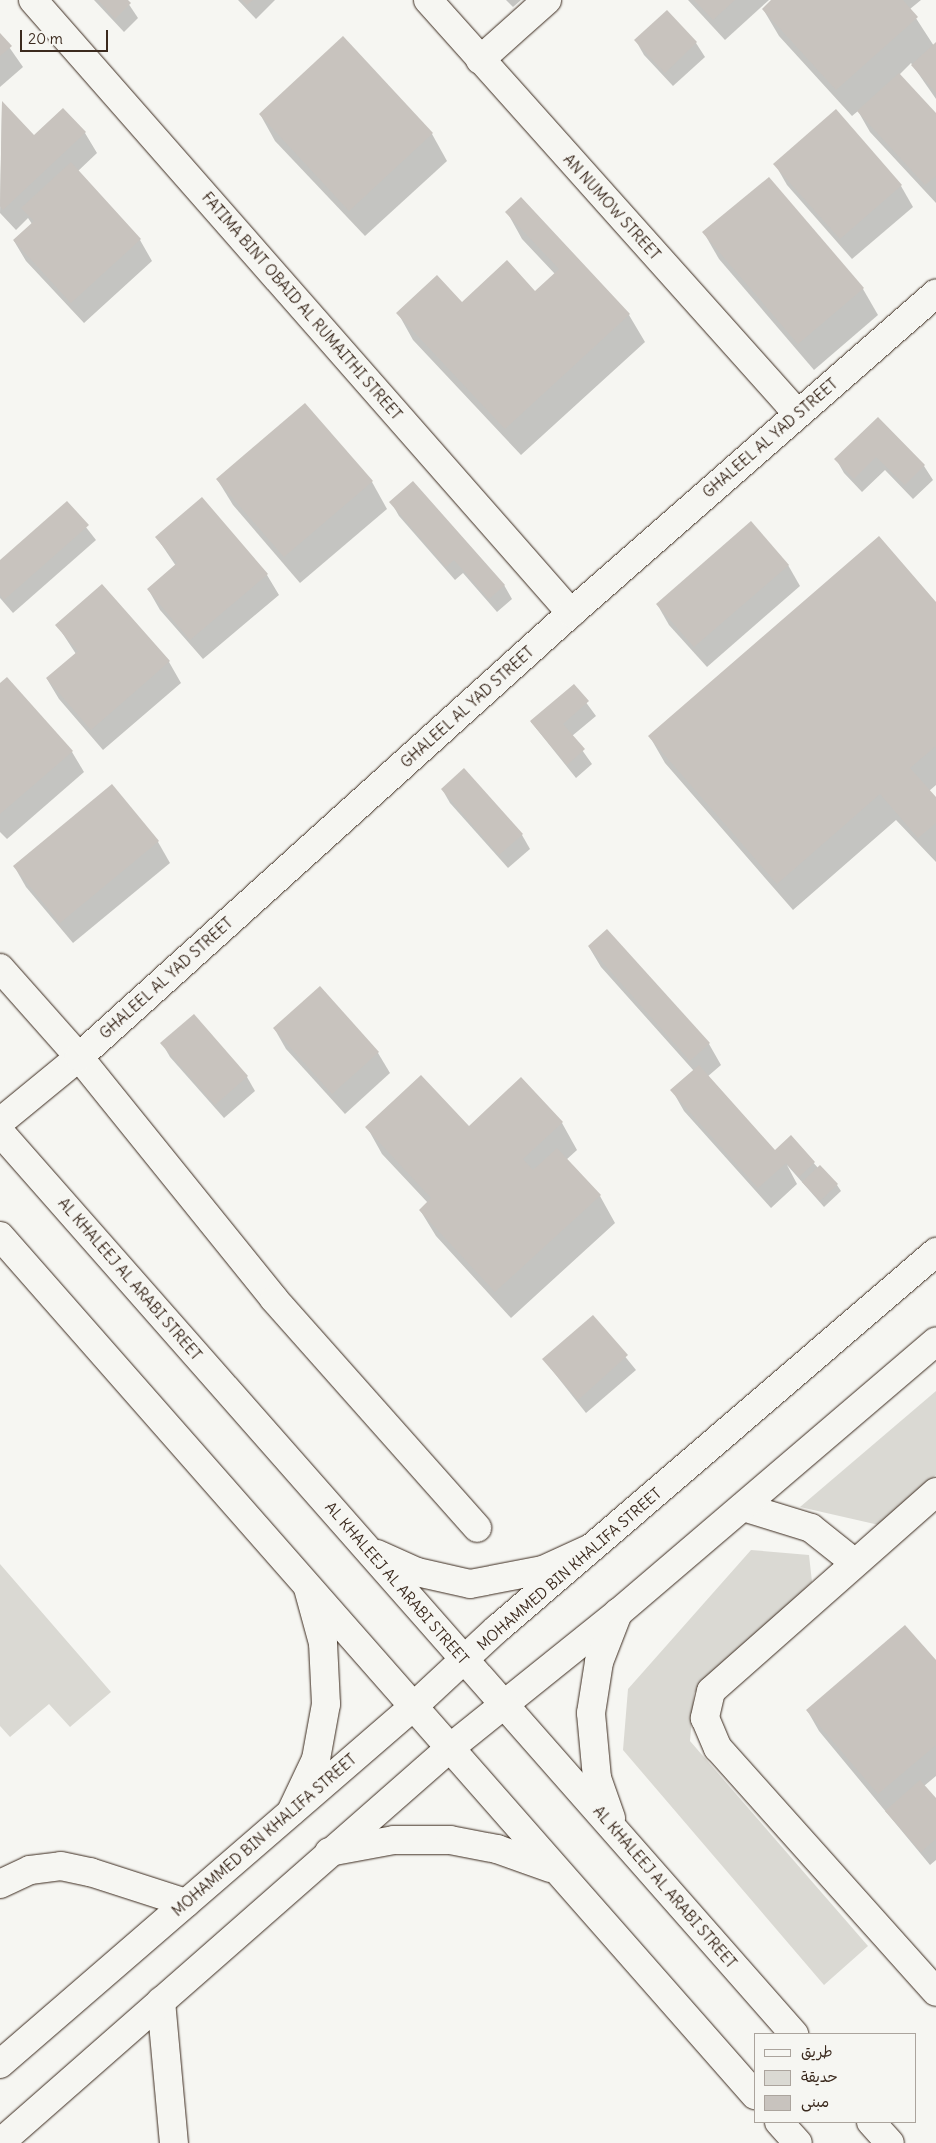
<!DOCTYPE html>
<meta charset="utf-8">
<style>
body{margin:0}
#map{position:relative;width:936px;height:2143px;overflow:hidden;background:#f6f6f2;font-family:Delius,"Playpen Sans Arabic",sans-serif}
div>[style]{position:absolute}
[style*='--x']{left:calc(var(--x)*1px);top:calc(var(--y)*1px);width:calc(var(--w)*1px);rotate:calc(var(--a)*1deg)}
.green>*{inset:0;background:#dad9d3}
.shadow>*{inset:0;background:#0003}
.building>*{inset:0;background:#c8c3be}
.roads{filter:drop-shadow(0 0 1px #3b2a1e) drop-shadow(0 0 1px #3b2a1e)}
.minor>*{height:28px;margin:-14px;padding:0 14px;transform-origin:14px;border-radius:14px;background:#f6f6f2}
.major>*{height:28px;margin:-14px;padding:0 14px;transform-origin:14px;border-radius:14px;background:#f6f6f2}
.highway>*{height:28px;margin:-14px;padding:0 14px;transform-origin:14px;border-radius:14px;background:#f6f6f2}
span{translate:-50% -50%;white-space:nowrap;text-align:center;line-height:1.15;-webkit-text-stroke:4px #f6f6f2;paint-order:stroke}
.street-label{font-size:15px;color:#3b2a1e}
.legend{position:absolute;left:754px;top:2033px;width:162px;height:90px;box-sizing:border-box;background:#f6f6f2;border:1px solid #aba49d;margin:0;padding:6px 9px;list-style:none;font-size:15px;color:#3b2a1e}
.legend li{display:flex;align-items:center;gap:10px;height:25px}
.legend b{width:25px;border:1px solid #aba49d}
.scale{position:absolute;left:20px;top:30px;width:88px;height:22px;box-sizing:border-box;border:2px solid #3b2a1e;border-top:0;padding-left:6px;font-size:15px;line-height:18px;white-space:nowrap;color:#3b2a1e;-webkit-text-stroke:4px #f6f6f2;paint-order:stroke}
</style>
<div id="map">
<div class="green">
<div style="clip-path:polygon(936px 1391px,936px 1475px,879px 1525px,800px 1507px)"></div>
<div style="clip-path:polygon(751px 1550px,809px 1555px,812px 1582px,694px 1693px,690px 1741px,868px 1946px,824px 1985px,623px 1750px,628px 1689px)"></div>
<div style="clip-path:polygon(0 1564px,111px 1692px,70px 1727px,49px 1704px,10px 1737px,0 1726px)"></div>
</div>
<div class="shadow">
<div style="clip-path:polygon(94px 0,126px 0,138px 18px,124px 32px)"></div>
<div style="clip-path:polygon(238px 0,275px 0,256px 19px)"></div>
<div style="clip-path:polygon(506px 0,521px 0,513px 7px)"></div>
<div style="clip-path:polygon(688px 0,769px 0,725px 40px)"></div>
<div style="clip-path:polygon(773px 0,921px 0,910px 9px,934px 46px,936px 44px,936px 99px,911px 63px,899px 75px,936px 115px,936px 203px,870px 132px,858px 111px,852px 116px,779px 36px,763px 9px)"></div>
<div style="clip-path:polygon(667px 12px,696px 43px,705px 57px,673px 86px,644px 55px,636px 41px)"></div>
<div style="clip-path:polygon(0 34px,23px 67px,0 87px)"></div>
<div style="clip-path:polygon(343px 38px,432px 134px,447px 161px,365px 236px,275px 141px,260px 114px)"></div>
<div style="clip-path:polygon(2px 103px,34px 136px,85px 133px,97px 153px,77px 172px,140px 240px,152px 261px,84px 323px,26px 261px,14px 241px,32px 224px,28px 218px,16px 230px,0 213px)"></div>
<div style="clip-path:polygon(836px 111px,901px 186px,913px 207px,852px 259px,787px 185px,775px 164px)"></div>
<div style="clip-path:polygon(521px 199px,629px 315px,645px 342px,521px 455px,413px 340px,398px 313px,535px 293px,555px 274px,522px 239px,507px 212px)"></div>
<div style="clip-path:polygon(704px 233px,863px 289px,878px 315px,814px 370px,719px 259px)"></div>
<div style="clip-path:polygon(305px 404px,372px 482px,387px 509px,300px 583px,233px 505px,217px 479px)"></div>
<div style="clip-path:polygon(878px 419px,924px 466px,933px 480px,913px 499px,885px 470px,862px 492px,844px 473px,836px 459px)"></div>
<div style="clip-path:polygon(391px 502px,504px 585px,512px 599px,497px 612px,463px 573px,455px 580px,399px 516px)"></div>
<div style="clip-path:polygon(67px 503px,96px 540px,13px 613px,0 598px,0 562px)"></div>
<div style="clip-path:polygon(157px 538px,267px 575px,279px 595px,203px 659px,160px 610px,148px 589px,176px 566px)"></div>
<div style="clip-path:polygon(788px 565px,800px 586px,707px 667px,669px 625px,657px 604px)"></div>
<div style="clip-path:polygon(102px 586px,169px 662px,181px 683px,103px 750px,59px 699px,47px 679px,76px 654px,57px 625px)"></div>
<div style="clip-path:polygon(936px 603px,936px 785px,929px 791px,936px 799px,936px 862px,896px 820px,793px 910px,665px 763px,650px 737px)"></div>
<div style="clip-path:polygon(0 685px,72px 752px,84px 772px,7px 839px,0 832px)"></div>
<div style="clip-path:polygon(574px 686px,596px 716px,572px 736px,592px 764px,576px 778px,531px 722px)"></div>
<div style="clip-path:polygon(112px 786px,158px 842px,170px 863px,73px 943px,26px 887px,14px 866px)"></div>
<div style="clip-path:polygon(442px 789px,522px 835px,530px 849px,508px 868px,450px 803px)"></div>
<div style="clip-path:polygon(607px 931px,709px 1044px,721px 1065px,707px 1077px,778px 1156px,791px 1137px,818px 1168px,837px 1185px,841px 1191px,824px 1207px,787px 1165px,797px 1184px,771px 1208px,684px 1111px,672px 1090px,694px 1071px,601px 967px,589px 947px)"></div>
<div style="clip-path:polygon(193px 1016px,247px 1077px,255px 1091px,224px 1118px,170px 1057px,162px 1043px)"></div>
<div style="clip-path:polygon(274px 1028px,378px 1053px,390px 1073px,345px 1114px,286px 1049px)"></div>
<div style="clip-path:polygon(521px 1079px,562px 1123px,577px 1150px,566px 1160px,600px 1196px,615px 1223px,511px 1318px,436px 1236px,420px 1210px,428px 1203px,382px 1154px,367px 1127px,469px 1128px)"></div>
<div style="clip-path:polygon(593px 1317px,636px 1370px,586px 1413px,544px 1360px)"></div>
<div style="clip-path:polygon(936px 1662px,936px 1776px,924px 1786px,936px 1800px,936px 1860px,930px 1865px,819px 1731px,807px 1710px)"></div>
</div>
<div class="building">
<div style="clip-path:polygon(98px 0,128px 0,131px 3px,115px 19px)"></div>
<div style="clip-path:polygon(242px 0,253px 0,247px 5px)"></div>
<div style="clip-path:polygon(694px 0,735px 0,713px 20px)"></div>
<div style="clip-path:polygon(771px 0,903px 0,918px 17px,836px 90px,762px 9px)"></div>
<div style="clip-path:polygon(667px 10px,697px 42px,665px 73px,634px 40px)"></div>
<div style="clip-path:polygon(0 33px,12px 46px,0 56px)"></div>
<div style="clip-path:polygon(343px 36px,433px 133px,349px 211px,259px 114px)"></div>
<div style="clip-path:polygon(936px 42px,936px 93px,911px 65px)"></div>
<div style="clip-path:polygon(899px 73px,936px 113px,936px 176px,925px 185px,857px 111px)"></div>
<div style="clip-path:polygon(2px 101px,34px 135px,63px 108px,86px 132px,3px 210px,0 206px)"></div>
<div style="clip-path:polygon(836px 109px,902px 185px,840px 239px,773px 164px)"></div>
<div style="clip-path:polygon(71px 162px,141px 239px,71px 303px,13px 240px,34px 221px,21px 208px)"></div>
<div style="clip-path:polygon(769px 177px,864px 288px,798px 344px,702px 232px)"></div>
<div style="clip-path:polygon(521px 197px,630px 314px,505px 429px,396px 313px,437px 275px,462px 302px,507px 260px,535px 291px,559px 269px,505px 212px)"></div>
<div style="clip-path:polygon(305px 403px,373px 481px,284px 557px,216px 479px)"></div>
<div style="clip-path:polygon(878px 417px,925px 465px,905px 485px,876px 457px,854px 479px,834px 459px)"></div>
<div style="clip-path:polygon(413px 481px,505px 585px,489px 599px,454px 560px,446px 567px,389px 502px)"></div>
<div style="clip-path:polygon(202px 497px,268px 574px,190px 640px,147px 589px,177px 563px,155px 537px)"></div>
<div style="clip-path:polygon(67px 501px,89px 525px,4px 600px,0 595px,0 560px)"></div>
<div style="clip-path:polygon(751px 521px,789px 565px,694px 647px,656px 604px)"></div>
<div style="clip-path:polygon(879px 536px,936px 602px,936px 746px,910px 768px,936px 797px,936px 823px,918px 838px,880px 794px,777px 884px,648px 736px)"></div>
<div style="clip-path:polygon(102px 584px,170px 661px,91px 730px,46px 678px,78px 651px,55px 625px)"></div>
<div style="clip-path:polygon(7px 677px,73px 751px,0 814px,0 683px)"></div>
<div style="clip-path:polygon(574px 684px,589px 701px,563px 724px,585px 749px,567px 765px,530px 721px)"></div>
<div style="clip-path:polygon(464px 768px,523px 834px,499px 855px,441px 789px)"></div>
<div style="clip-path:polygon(112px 784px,159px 841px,60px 923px,13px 866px)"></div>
<div style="clip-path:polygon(607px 929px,710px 1043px,690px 1061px,588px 946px)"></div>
<div style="clip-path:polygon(320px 986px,379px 1052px,332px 1094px,273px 1028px)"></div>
<div style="clip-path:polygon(194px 1014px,248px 1076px,215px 1105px,160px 1043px)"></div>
<div style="clip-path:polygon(699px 1065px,775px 1150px,791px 1135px,815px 1162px,799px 1177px,786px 1163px,758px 1188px,670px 1090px)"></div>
<div style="clip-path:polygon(421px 1075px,469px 1126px,521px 1077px,563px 1122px,523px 1159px,533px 1170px,557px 1148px,601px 1195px,495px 1292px,419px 1210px,431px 1198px,365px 1127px)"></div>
<div style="clip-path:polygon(820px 1165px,838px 1184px,820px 1201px,802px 1182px)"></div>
<div style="clip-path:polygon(593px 1315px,628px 1355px,578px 1400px,542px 1359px)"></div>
<div style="clip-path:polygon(905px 1625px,936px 1660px,936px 1745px,878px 1794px,806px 1710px)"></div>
<div style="clip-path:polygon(920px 1780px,936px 1798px,936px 1839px,921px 1852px,885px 1811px)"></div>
</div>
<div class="roads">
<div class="minor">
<div style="--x:33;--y:0;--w:816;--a:48.73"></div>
<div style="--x:428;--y:0;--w:554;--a:48.22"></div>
<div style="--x:480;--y:60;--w:90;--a:-41.8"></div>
<div style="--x:0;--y:968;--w:119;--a:48.4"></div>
<div style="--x:79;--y:1057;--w:311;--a:51.1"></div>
<div style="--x:274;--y:1299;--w:306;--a:48.4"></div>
<div style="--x:0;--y:1122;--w:102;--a:-39.4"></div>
<div style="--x:79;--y:1057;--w:663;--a:-42.06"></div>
<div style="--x:571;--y:613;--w:485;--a:-41.2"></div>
<div style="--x:936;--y:1492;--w:300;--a:138.5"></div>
<div style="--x:711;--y:1691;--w:28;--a:103"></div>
<div style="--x:705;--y:1718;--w:33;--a:67"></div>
<div style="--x:718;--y:1748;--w:327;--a:48.2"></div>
<div style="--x:743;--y:1507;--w:71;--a:17.2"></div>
<div style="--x:811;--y:1528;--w:56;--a:38.5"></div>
<div style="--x:0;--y:1884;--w:33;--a:-25"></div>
<div style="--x:30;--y:1870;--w:31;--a:-7"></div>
<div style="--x:61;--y:1866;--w:30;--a:12"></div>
<div style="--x:90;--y:1872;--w:101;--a:17.9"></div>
<div style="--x:161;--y:2001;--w:143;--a:84.8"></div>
</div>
<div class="major">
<div style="--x:0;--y:2064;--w:547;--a:-40.85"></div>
<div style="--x:414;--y:1706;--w:113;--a:-42.9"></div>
<div style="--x:497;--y:1629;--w:579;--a:-40.65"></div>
<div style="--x:0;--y:2143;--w:599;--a:-41.28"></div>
<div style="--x:450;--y:1748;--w:216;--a:-38.8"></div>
<div style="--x:618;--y:1613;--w:418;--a:-40.5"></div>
</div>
<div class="highway">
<div style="--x:0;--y:1132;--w:1202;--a:48.64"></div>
<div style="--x:0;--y:1236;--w:1144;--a:48.69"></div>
<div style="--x:377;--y:1554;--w:44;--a:24.2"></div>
<div style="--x:417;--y:1572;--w:54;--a:12.8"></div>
<div style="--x:470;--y:1584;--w:74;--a:-10.9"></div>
<div style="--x:543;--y:1570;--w:51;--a:-24.5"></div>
<div style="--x:291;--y:1812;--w:59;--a:-64.7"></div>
<div style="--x:316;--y:1759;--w:56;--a:-79.7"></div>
<div style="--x:326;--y:1704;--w:61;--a:-92.8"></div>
<div style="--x:323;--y:1643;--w:57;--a:-105.3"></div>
<div style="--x:611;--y:1818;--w:42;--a:-109.3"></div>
<div style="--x:597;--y:1778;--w:65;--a:-95.3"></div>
<div style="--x:591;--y:1713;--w:52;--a:-81.1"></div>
<div style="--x:599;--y:1662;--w:53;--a:-68.8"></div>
<div style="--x:329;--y:1852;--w:66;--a:-10.5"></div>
<div style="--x:394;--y:1840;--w:56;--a:0"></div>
<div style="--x:450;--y:1840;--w:48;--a:10.8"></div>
<div style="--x:497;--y:1849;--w:56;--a:19.7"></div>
<div style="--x:779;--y:2122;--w:28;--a:48"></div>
<div style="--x:871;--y:2122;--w:28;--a:48"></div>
</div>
</div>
<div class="street-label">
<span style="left:612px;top:207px;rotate:48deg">AN NUMOW STREET</span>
<span style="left:302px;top:306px;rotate:49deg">FATIMA BINT OBAID AL RUMAITHI STREET</span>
<span style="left:770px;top:438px;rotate:-41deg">GHALEEL AL YAD STREET</span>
<span style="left:467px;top:707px;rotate:-42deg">GHALEEL AL YAD STREET</span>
<span style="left:166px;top:978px;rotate:-42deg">GHALEEL AL YAD STREET</span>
<span style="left:130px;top:1279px;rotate:49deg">AL KHALEEJ AL ARABI STREET</span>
<span style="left:569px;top:1569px;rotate:-41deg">MOHAMMED BIN KHALIFA STREET</span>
<span style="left:397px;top:1583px;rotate:49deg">AL KHALEEJ AL ARABI STREET</span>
<span style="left:264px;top:1835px;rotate:-41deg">MOHAMMED BIN KHALIFA STREET</span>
<span style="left:665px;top:1887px;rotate:49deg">AL KHALEEJ AL ARABI STREET</span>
</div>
<ul class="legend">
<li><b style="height:6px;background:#f6f6f2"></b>طريق</li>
<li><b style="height:14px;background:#dad9d3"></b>حديقة</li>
<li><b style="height:14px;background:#c8c3be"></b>مبنى</li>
</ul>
<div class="scale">20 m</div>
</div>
